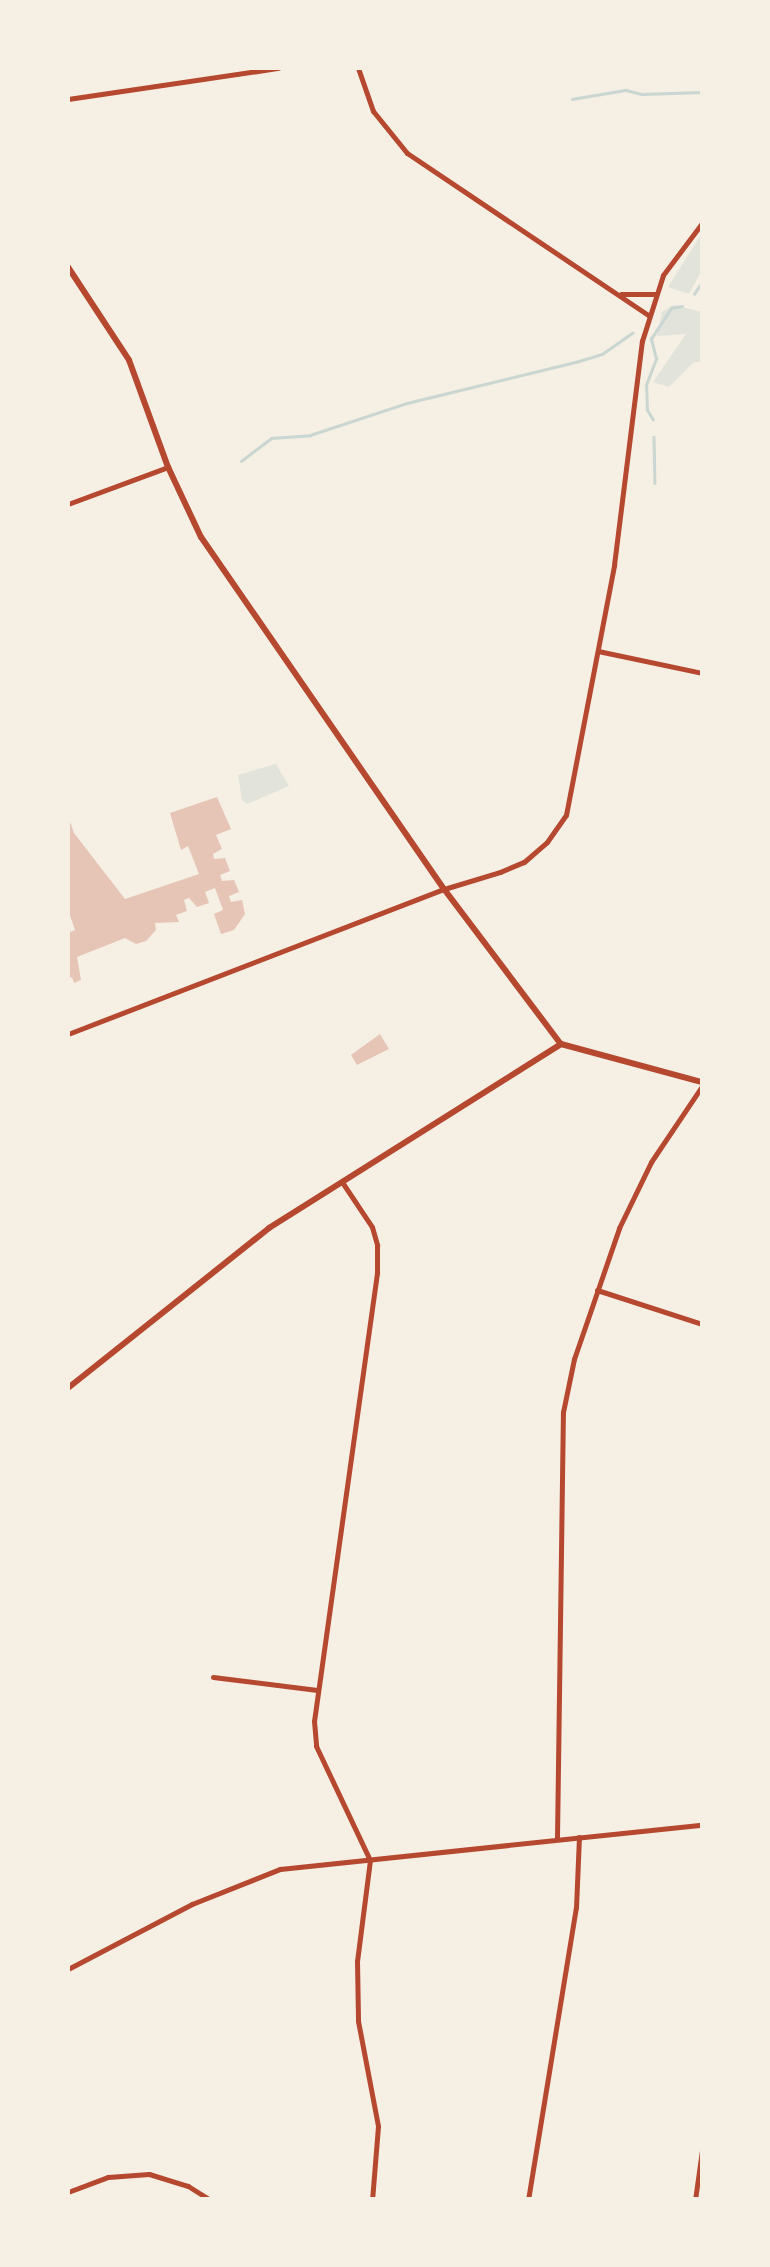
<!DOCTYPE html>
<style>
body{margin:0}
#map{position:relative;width:770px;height:2267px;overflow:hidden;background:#f6efe4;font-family:"Space Grotesk",sans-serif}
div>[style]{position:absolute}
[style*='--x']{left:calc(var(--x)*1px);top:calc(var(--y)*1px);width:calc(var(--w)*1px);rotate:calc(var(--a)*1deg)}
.green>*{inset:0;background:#e2e4dc}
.stream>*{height:2.5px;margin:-1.25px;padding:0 1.25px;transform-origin:1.25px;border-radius:1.25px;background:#c9d6d2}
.building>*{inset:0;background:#e6c5b7}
.minor>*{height:5px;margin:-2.5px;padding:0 2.5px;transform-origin:2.5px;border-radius:2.5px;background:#b5482f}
.tertiary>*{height:6px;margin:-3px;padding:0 3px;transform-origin:3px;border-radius:3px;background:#b5482f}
span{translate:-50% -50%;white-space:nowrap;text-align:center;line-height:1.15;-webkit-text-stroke:8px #f6efe4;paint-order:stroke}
.frame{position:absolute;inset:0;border:70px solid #f6efe4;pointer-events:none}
</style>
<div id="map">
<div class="green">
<div style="clip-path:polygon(702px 233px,702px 270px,689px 294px,668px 287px)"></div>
<div style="clip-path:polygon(674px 305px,702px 312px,702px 361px,693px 363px,669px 387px,653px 382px,686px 334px,657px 336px,662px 312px)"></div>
<div style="clip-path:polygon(276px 764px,289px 786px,247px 804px,242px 800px,238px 775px)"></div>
</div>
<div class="stream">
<div style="--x:572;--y:99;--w:55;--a:-9.5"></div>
<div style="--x:626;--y:90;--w:16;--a:14"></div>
<div style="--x:642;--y:94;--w:60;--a:-1.9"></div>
<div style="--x:694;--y:294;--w:14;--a:-56"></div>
<div style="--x:653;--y:420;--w:12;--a:-121"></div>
<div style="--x:647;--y:410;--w:25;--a:-92"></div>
<div style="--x:646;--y:385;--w:28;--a:-69"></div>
<div style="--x:656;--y:359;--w:21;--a:-104"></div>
<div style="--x:651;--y:339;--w:37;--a:-57"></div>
<div style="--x:671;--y:308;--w:11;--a:-10"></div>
<div style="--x:654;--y:437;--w:46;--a:88.8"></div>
<div style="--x:241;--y:461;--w:38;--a:-37"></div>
<div style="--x:271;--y:438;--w:39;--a:-4"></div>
<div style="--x:310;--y:435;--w:102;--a:-18.3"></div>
<div style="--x:407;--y:403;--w:177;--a:-13.7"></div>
<div style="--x:579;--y:361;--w:24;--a:-17"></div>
<div style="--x:602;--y:354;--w:37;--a:-35"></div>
</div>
<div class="building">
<div style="clip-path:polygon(217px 797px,231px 829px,216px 835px,222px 849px,213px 854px,214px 859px,225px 858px,230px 871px,220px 875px,222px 881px,234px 880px,239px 892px,229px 896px,231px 902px,242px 900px,245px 914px,234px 930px,221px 934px,214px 914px,223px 910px,215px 888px,205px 892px,209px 903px,197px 907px,189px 898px,184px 900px,187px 911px,176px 915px,179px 922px,155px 923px,156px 930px,146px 941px,136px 944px,125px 938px,77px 957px,81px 980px,74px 983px,72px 977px,68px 979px,68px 933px,75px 930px,68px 910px,68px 816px,74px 833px,125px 899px,199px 874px,188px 846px,181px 850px,170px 813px)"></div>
<div style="clip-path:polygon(380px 1034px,389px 1049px,357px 1065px,351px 1055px)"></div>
</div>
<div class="minor">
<div style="--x:358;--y:68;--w:46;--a:70.8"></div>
<div style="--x:373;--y:111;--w:54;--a:51"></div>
<div style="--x:407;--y:153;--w:290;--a:33.9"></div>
<div style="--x:68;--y:99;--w:213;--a:-8.4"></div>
<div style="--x:621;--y:294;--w:34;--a:0"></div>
<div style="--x:68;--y:504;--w:107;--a:-20.3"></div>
<div style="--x:598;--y:651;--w:106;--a:11.9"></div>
<div style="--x:68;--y:1034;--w:403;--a:-21.1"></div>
<div style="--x:444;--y:889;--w:59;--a:-16.9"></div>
<div style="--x:500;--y:872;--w:26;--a:-23"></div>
<div style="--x:524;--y:862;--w:30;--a:-41"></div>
<div style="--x:547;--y:842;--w:33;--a:-55"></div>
<div style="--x:566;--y:815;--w:255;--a:-79.1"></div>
<div style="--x:614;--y:565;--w:226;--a:-82.9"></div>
<div style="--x:642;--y:341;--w:69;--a:-72.3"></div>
<div style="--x:663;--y:275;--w:65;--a:-53.1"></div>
<div style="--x:342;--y:1182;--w:54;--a:56.3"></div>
<div style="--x:372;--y:1227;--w:19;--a:74"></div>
<div style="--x:377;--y:1245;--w:28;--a:90"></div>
<div style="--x:377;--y:1273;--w:452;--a:98"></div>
<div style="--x:314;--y:1721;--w:25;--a:85"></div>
<div style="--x:316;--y:1746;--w:126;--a:64.7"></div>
<div style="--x:370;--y:1860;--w:102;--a:97.3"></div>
<div style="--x:357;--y:1961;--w:60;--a:89"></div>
<div style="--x:358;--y:2021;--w:107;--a:79.2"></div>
<div style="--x:378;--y:2126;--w:74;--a:94.6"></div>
<div style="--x:597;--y:1290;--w:110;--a:17.9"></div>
<div style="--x:213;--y:1677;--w:105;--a:7.1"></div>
<div style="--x:557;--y:1838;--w:426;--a:-89.2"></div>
<div style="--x:563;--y:1412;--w:54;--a:-78.3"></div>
<div style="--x:574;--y:1359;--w:139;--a:-71"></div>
<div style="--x:619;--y:1228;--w:73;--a:-64.1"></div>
<div style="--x:651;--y:1162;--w:92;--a:-56.1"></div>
<div style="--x:68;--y:1969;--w:140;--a:-27.7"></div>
<div style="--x:192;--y:1904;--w:95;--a:-21.7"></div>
<div style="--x:280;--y:1869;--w:424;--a:-6"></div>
<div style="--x:68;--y:2192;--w:43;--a:-20.6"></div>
<div style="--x:108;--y:2177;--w:41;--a:-4.2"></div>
<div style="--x:149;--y:2174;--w:41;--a:17.1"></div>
<div style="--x:188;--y:2186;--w:26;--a:32"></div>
<div style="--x:528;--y:2200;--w:296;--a:-80.7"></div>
<div style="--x:576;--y:1908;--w:71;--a:-87.6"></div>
<div style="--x:695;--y:2200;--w:50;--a:-82"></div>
</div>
<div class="tertiary">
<div style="--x:68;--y:267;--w:111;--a:56.7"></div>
<div style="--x:129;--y:360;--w:114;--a:70"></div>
<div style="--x:168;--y:467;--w:77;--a:64.8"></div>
<div style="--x:201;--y:537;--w:428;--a:55.4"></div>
<div style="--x:444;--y:889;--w:194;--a:53"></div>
<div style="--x:68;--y:1388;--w:257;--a:-38.5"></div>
<div style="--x:269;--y:1228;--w:345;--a:-32.2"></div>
<div style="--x:561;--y:1044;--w:146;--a:15.1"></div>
</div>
<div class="frame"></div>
</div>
